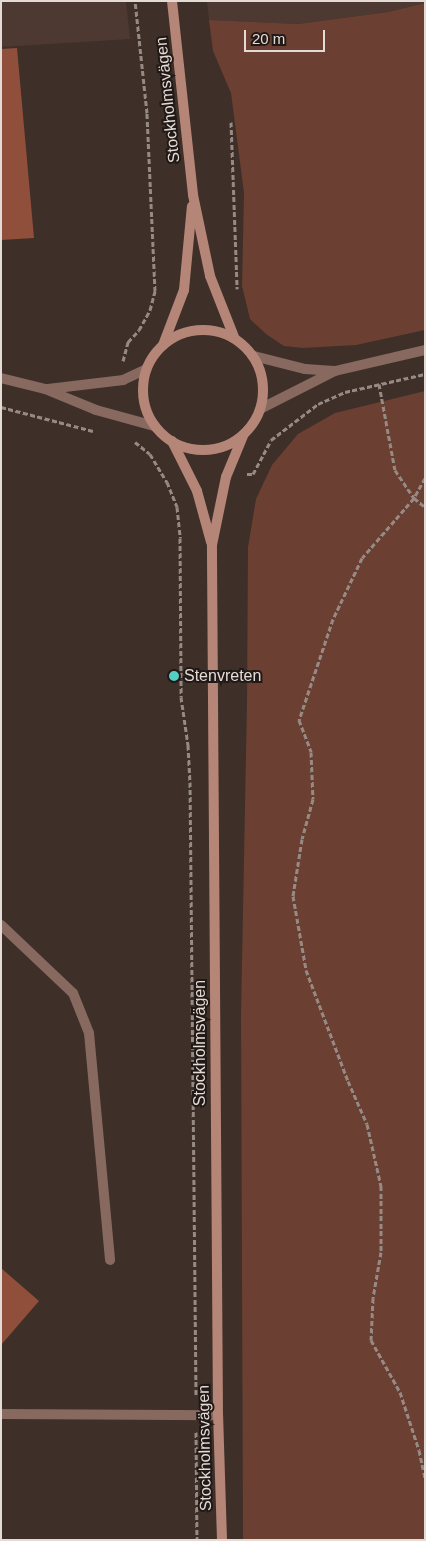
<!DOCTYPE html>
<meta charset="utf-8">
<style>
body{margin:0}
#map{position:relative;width:426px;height:1541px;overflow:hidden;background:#3e2f29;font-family:Helvetica,sans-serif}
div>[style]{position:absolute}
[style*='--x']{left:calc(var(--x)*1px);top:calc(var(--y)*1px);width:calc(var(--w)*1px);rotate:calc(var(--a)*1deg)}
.built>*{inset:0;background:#4e3932}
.green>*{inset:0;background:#6b3f31}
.building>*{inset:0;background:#8f4f3a}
.path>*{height:3px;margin-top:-1.5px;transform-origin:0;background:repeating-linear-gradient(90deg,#968a85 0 5px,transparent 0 7.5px)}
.service>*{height:10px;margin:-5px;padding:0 5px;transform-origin:5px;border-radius:5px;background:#87695f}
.minor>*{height:10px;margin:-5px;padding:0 5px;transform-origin:5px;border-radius:5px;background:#87695f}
.secondary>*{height:10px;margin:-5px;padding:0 5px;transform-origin:5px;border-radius:5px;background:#b58677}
.secondary>.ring{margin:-5px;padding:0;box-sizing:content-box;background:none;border:10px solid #b58677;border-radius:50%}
.dots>*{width:14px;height:14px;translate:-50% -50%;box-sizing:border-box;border:2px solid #201916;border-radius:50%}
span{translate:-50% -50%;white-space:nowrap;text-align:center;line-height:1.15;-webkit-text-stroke:4px #201916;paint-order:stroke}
.street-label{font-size:16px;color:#e4dad6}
.poi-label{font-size:16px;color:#e4dad6}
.left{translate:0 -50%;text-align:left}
.frame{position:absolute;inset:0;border:2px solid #e4dad6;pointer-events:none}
.scale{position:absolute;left:244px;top:30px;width:81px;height:22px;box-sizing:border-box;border:2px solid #e4dad6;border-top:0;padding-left:6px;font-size:15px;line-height:18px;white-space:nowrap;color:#e4dad6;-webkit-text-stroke:4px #201916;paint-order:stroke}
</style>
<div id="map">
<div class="built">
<div style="clip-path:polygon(1px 1px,126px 1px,130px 39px,1px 47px)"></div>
<div style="clip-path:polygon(207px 1px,425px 1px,425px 3px,388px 12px,298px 24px,209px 20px)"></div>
</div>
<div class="green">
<div style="clip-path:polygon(425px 3px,425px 330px,356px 345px,303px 348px,284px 346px,266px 334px,250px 319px,242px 286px,244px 193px,231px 93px,213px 51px,209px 20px,298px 24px,388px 12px)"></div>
<div style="clip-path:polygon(425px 391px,425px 1540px,243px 1540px,241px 1014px,247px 702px,248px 547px,256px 499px,272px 465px,298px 434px,335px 413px)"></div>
</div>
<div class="building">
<div style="clip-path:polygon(17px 48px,34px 238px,1px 240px,1px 49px)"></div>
<div style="clip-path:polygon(1px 1268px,39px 1301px,1px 1345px)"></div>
</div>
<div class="path">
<div style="--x:231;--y:122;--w:167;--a:87.9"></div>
<div style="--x:123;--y:361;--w:20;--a:-75"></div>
<div style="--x:128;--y:342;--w:16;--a:-47"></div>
<div style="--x:139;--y:330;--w:23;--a:-61"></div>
<div style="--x:150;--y:310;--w:20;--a:-75"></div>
<div style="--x:155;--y:291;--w:178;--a:-92.6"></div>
<div style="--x:147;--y:113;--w:113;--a:-96.1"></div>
<div style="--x:379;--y:384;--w:87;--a:79.5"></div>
<div style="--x:395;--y:470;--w:34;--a:56"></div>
<div style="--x:414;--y:498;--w:14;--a:39"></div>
<div style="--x:1;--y:407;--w:95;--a:14.6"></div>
<div style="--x:135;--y:442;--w:19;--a:39"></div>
<div style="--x:150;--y:454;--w:33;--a:59"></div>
<div style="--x:167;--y:482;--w:27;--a:68"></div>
<div style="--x:177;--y:507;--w:31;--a:84"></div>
<div style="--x:180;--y:538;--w:159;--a:89.6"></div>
<div style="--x:181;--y:697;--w:49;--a:81.7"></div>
<div style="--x:188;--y:745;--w:37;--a:87"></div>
<div style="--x:190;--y:782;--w:614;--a:89.44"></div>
<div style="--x:247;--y:474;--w:6;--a:0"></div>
<div style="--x:253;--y:474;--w:38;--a:-62"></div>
<div style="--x:271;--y:440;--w:59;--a:-37.5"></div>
<div style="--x:318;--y:404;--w:30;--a:-24"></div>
<div style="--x:345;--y:392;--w:82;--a:-12.7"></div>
<div style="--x:425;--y:478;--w:23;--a:119"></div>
<div style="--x:414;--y:498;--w:79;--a:130.9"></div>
<div style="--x:362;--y:558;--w:68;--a:115.4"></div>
<div style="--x:333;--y:619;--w:107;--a:108.6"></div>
<div style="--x:299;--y:720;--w:34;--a:69"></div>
<div style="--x:311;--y:752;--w:47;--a:87.6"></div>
<div style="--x:313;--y:799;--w:41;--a:105.4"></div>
<div style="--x:302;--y:839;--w:58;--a:99"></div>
<div style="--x:293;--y:896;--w:75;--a:80"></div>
<div style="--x:306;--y:970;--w:119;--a:69.3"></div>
<div style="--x:348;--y:1081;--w:47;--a:66.2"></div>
<div style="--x:367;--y:1124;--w:64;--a:77.3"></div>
<div style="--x:381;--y:1186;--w:66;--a:90"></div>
<div style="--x:381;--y:1252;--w:47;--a:99.9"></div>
<div style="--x:373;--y:1298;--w:42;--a:92.7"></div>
<div style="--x:371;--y:1340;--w:60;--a:60.9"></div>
<div style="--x:400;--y:1392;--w:61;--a:71.9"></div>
<div style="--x:419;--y:1450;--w:30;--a:78"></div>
<div style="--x:196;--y:1432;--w:108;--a:89.5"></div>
</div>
<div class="service">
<div style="--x:1;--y:925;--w:99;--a:43.4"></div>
<div style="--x:73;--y:993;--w:43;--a:68.2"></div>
<div style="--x:89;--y:1033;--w:228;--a:84.7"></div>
<div style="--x:1;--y:1414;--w:217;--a:0.3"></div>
</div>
<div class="minor">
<div style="--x:254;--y:356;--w:53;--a:14.3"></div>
<div style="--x:305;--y:369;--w:29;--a:4"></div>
<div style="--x:1;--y:378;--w:45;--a:14"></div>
<div style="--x:45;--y:389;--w:55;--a:22.4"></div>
<div style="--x:96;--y:410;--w:60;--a:15.4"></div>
<div style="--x:48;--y:389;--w:76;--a:-6.8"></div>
<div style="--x:123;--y:380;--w:26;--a:-25"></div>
<div style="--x:262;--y:408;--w:82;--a:-26.9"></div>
<div style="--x:335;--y:371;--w:92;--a:-13.1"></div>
</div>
<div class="secondary">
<div style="--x:172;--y:1;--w:195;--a:83.8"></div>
<div style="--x:193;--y:195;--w:83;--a:78.1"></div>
<div style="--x:210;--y:276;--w:66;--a:68.5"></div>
<div class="ring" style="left:143px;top:330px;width:110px;height:110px"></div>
<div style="--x:163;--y:345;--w:59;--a:-69.1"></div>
<div style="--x:184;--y:290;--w:84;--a:-84.6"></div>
<div style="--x:172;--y:441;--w:56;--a:63.4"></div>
<div style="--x:197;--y:491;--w:53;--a:74.6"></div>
<div style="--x:222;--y:1540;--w:125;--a:-91.8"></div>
<div style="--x:218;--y:1415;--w:870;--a:-90.4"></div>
<div style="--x:212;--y:545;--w:69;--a:-78.4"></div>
<div style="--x:226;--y:477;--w:44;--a:-67.5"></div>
</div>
<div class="dots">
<div style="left:174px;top:676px;background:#55cec5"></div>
</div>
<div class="street-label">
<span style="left:168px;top:100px;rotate:-96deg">Stockholmsvägen</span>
<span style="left:200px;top:1043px;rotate:-90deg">Stockholmsvägen</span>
<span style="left:205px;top:1448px;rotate:-91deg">Stockholmsvägen</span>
</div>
<div class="poi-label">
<span class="left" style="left:184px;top:676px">Stenvreten</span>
</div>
<div class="frame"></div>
<div class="scale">20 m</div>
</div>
